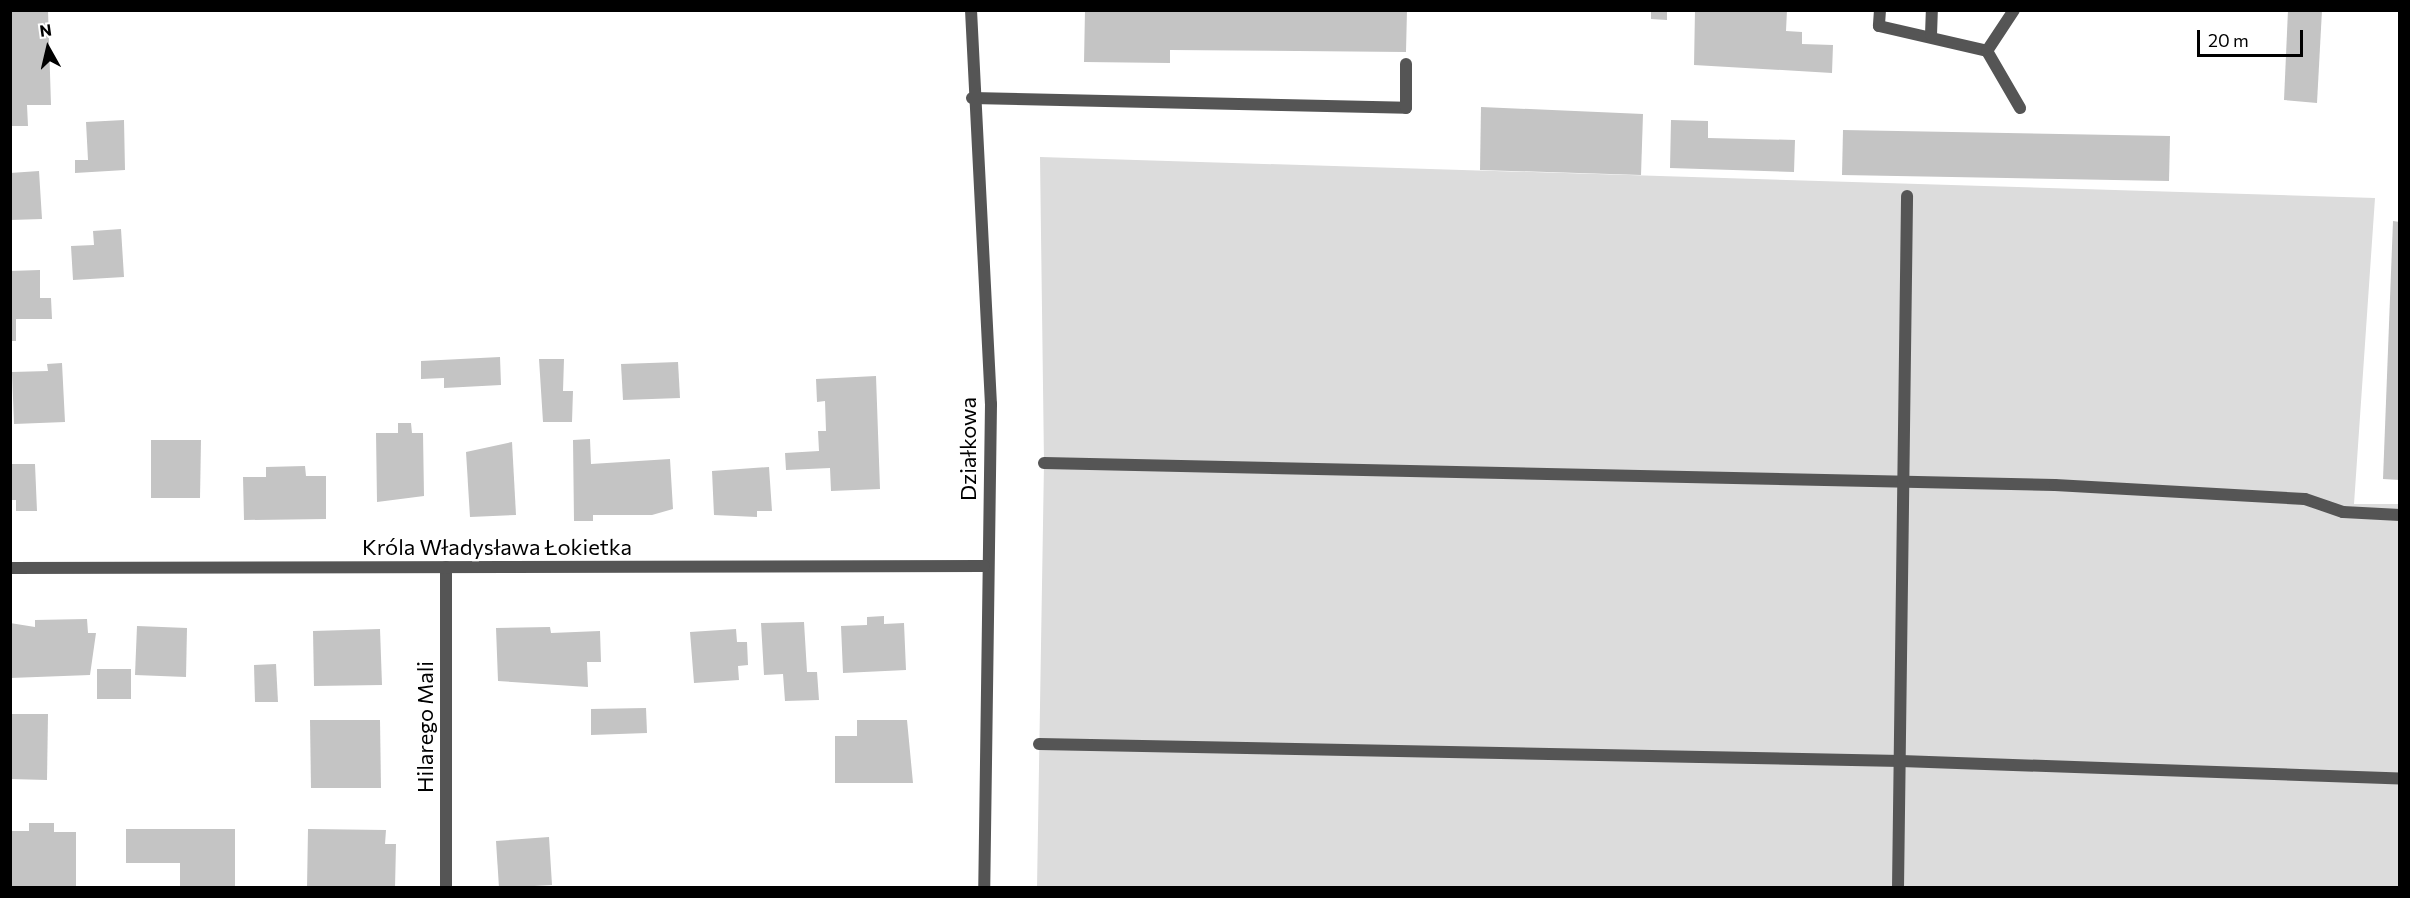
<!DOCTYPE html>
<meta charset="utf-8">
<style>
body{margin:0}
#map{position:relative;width:2410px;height:898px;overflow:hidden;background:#fff;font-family:Commissioner,sans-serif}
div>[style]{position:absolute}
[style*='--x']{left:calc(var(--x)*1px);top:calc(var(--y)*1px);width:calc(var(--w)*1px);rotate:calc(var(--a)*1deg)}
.green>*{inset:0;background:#dcdcdc}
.building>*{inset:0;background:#c4c4c4}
.service>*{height:12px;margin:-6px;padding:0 6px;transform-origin:6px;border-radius:6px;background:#555}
.minor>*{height:12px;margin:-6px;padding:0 6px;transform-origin:6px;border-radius:6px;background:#555}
span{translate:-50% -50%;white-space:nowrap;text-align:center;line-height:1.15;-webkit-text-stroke:4.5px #fff;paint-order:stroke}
.street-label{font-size:22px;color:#000}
.frame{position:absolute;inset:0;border:12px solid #000;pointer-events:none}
.north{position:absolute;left:18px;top:18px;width:60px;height:60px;-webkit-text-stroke:4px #fff;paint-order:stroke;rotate:352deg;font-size:16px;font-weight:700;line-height:24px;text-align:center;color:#000}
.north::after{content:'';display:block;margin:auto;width:21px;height:27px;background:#000;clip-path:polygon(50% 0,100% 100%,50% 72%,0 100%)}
.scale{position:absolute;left:2197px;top:30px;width:106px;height:27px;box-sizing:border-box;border:3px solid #000;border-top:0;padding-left:8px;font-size:18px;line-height:21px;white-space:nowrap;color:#000;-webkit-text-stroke:4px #fff;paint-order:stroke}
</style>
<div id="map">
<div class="green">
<div style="clip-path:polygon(1040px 157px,2375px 198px,2354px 504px,2399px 504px,2399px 887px,1037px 888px,1044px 463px)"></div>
</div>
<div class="building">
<div style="clip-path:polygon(10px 10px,48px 10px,51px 105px,27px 105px,28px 126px,10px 126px)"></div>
<div style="clip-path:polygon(1085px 10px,1407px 10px,1406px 52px,1170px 50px,1170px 63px,1084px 62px)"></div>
<div style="clip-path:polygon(1651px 10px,1667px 10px,1667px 20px,1651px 19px)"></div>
<div style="clip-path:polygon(1695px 10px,1787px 10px,1786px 31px,1802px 32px,1802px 44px,1833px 45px,1832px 73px,1694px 65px)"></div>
<div style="clip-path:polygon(2288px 10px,2322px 10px,2317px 103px,2284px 100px)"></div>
<div style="clip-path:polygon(1481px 107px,1643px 114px,1641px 175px,1480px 170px)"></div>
<div style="clip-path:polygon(124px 120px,125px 170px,75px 173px,75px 160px,88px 160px,86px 122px)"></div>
<div style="clip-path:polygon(1671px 120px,1708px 121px,1708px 138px,1795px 140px,1794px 172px,1670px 168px)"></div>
<div style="clip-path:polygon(1843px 130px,2170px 136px,2169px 181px,1842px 175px)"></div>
<div style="clip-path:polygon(39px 171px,42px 219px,10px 220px,10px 173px)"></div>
<div style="clip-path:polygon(2393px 221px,2400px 222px,2400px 480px,2383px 479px)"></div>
<div style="clip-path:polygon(121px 229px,124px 277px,73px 280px,71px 246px,94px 245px,93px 231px)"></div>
<div style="clip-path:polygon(40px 270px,40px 298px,51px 298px,52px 319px,16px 319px,16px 341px,10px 341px,10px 271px)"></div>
<div style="clip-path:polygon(500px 357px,501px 385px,444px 388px,444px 378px,421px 379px,421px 361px)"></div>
<div style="clip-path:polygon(539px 359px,564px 359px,563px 391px,573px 391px,572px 422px,543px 422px)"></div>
<div style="clip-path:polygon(678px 362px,680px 398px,623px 400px,621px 364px)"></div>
<div style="clip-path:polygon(62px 363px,65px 422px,14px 424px,12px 372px,48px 371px,47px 364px)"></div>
<div style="clip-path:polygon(876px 376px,880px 489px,831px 491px,830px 468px,786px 470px,785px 453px,819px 451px,818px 431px,826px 431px,825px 401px,817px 402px,816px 379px)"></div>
<div style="clip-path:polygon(398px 423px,411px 423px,412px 433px,423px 433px,424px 496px,377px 502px,376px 433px,398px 433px)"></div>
<div style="clip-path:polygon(590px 439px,591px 464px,670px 459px,673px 509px,652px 515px,593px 515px,593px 521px,574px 521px,573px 440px)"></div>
<div style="clip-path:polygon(151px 440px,201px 440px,200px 498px,151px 498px)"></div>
<div style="clip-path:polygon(512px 442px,516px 515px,470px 517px,466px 452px)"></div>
<div style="clip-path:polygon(10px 464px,35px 464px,37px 511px,16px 511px,16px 500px,10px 500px)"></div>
<div style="clip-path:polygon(305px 466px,306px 476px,326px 476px,326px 519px,244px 520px,243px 477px,266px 477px,266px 467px)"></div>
<div style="clip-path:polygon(769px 467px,772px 511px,757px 511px,757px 517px,714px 515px,712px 471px)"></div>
<div style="clip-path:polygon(884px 616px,884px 624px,904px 623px,906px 670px,843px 673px,841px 626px,867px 625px,867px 617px)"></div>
<div style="clip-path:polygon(87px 619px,88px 633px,96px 633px,90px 675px,10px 678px,10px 623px,35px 627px,35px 620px)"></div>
<div style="clip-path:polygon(804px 622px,807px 672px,817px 672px,819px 700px,785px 701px,783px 674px,764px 675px,761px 623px)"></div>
<div style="clip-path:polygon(137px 626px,187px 628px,186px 677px,135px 675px)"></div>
<div style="clip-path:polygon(550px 627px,551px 633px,600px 631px,601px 662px,587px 662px,588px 687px,498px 681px,496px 628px)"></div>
<div style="clip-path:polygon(380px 629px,382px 685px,314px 686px,313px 631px)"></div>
<div style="clip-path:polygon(736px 629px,737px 642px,747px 642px,748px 665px,738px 666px,739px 680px,694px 683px,690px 632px)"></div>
<div style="clip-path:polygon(276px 664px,278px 702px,255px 702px,254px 665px)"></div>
<div style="clip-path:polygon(97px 669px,131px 669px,131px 699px,97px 699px)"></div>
<div style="clip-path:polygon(646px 708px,647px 733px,591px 735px,591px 709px)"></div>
<div style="clip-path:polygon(10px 714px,48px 714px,47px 780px,10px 779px)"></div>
<div style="clip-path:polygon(310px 720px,380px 720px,381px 788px,311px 788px)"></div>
<div style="clip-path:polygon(857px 720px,907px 720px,913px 783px,835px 783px,835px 736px,857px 736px)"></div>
<div style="clip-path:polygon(29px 823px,54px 823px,54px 832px,76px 832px,76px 888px,10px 888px,10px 831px,29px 831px)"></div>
<div style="clip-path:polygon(126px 829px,235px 829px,235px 888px,180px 888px,180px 863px,126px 863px)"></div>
<div style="clip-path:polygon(308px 829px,386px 830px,385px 844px,396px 844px,395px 888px,307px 888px)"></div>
<div style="clip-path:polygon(549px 837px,552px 885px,499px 888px,496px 841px)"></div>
</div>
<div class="service">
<div style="--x:1880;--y:10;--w:16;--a:94"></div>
<div style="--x:1879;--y:26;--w:111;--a:13"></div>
<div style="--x:2014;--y:10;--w:49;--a:123.4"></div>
<div style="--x:1987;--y:51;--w:66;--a:59.9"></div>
<div style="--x:1931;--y:35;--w:25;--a:-88"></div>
<div style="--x:972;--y:98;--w:434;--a:1.3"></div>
<div style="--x:1406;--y:108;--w:44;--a:-90"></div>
<div style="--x:1044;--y:463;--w:1011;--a:1.25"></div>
<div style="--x:2055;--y:485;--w:250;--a:3.2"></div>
<div style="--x:2305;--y:499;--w:40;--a:18.9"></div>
<div style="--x:2343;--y:512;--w:57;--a:3"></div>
<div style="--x:1039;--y:744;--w:862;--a:1.13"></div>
<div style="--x:1901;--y:761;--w:499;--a:2"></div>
<div style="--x:1898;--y:888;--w:692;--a:-89.25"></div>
</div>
<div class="minor">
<div style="--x:971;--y:10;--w:395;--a:87.1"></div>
<div style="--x:991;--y:404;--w:484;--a:90.8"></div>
<div style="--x:446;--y:567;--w:321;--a:90"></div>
<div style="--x:10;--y:568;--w:974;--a:-0.12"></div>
</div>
<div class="street-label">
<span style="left:968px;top:449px;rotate:-90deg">Działkowa</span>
<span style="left:497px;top:547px">Króla Władysława Łokietka</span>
<span style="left:425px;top:727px;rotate:-90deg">Hilarego Mali</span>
</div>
<div class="frame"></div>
<div class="north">N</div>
<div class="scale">20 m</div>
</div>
